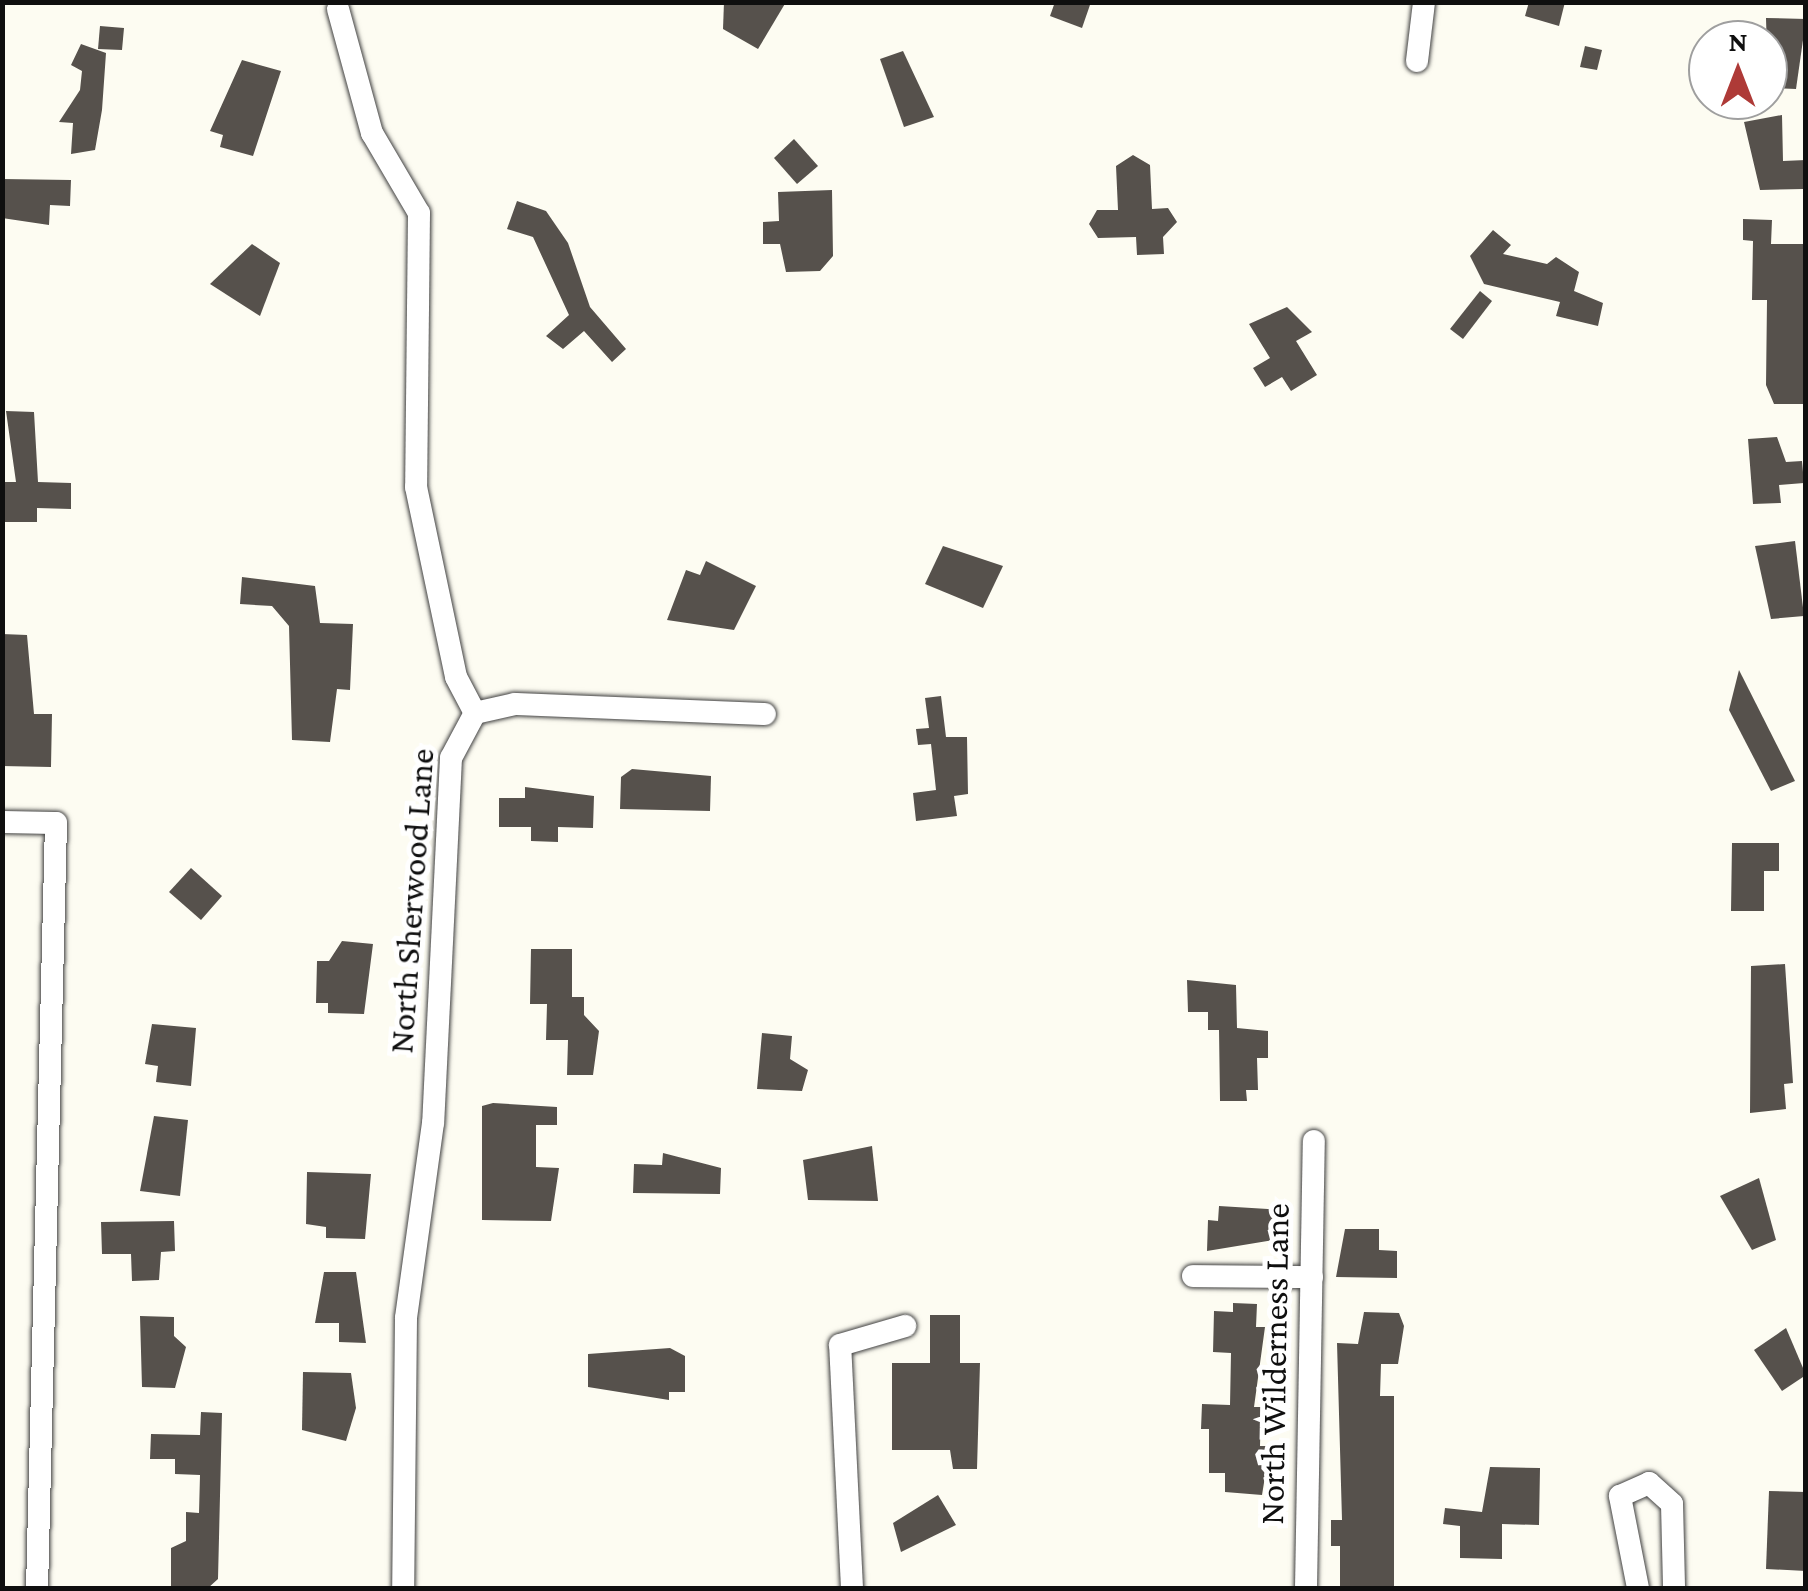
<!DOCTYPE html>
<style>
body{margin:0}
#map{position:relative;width:1808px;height:1591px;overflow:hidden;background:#fdfcf2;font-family:"Crimson Pro",serif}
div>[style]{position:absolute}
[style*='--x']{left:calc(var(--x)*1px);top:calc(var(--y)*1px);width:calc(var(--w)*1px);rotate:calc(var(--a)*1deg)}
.building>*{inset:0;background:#56514c}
.roads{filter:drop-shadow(0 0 2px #424242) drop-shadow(0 0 2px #424242)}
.minor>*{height:22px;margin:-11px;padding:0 11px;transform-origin:11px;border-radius:11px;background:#fff}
span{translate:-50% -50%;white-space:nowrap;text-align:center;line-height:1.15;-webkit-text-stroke:10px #fff;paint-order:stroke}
.street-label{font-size:35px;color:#0f0f0f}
.frame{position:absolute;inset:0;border:5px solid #0f0f0f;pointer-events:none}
.north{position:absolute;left:1688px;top:20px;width:100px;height:100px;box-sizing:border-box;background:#fff;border:2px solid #9f9f9f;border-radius:50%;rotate:0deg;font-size:28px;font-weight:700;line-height:40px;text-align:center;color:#0f0f0f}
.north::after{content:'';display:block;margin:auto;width:35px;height:45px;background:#ae3a37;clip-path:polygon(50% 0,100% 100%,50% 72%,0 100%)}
</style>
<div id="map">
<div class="building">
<div style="clip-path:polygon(724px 2px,786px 2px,758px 49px,723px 29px)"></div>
<div style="clip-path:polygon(1055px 2px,1091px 2px,1082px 28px,1050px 16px)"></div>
<div style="clip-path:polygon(1529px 2px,1565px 2px,1559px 26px,1525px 16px)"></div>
<div style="clip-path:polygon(1766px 18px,1806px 19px,1796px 89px,1768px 88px)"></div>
<div style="clip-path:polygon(100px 26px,124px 28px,122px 50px,98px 49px)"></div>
<div style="clip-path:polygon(81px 44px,106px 53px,102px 110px,95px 150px,71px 154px,73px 123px,59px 122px,80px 90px,82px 71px,71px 65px)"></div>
<div style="clip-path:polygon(1585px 46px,1602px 50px,1597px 70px,1580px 67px)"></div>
<div style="clip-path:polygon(903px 51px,934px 117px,904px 127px,880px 59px)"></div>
<div style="clip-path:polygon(242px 60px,281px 71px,253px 156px,220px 147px,223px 135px,210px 131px)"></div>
<div style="clip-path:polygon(1782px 115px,1783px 161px,1806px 160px,1806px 179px,1803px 189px,1760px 190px,1744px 122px)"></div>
<div style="clip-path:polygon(794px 139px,818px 166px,797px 184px,774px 158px)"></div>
<div style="clip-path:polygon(1133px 155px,1150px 165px,1152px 209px,1168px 208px,1177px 222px,1163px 237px,1164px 254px,1137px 255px,1136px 237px,1098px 238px,1089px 224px,1097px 210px,1118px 210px,1116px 166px)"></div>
<div style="clip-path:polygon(2px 179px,71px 180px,70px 206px,50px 205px,49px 225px,2px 218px)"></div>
<div style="clip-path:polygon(832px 190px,833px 256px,820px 271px,786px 272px,780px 244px,763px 244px,763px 222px,779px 221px,778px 192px)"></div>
<div style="clip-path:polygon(517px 201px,546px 211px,568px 243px,590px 307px,626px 349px,612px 362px,584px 331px,563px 349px,546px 336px,569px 315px,533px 237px,507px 229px)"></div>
<div style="clip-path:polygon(1743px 219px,1772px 220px,1771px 244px,1803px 244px,1805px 404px,1774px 404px,1766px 385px,1767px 300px,1752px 300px,1753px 241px,1743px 240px)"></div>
<div style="clip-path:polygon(1493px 230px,1511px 245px,1503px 254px,1547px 264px,1556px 257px,1579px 272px,1574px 291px,1603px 303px,1598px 326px,1556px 316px,1560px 302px,1484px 284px,1470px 256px)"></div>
<div style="clip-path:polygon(252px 244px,280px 263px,260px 316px,210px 284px)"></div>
<div style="clip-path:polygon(1480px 291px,1492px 301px,1463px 339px,1450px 329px)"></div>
<div style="clip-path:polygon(1287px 307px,1312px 332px,1296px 341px,1317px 375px,1291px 391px,1282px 377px,1265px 387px,1253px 368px,1270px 358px,1249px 324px)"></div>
<div style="clip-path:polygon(6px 411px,34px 412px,38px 482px,71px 483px,71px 509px,37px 508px,37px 522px,3px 522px,3px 482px,16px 482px)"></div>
<div style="clip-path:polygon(1777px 437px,1786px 462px,1802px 461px,1804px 483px,1779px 485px,1781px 503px,1753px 504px,1748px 439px)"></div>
<div style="clip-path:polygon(1795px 541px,1804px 616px,1771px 619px,1755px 546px)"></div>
<div style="clip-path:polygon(943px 546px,1003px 566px,983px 608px,925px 584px)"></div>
<div style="clip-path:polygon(706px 561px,756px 586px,734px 630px,667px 620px,686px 570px,700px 575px)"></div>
<div style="clip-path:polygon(242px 577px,315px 586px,320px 623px,353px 624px,350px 690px,337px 689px,330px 742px,292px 740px,289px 626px,272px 606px,240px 604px)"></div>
<div style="clip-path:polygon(2px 634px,27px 635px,34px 714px,52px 714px,51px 767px,2px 766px)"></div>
<div style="clip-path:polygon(1739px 670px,1795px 781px,1771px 791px,1729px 710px)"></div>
<div style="clip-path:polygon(941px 696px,946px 737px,967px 737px,968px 794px,954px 796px,957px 816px,916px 821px,913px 793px,936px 790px,931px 744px,918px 745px,916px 729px,929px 728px,925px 698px)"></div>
<div style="clip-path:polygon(632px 769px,711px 776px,710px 811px,620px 809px,621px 777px)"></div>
<div style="clip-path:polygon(525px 787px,594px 796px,593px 828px,558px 827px,558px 842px,531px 841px,531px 827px,499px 827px,499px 798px,525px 798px)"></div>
<div style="clip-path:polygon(1732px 843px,1779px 843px,1779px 871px,1764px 871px,1764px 911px,1731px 911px)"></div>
<div style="clip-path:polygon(191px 868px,222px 896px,201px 920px,169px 892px)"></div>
<div style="clip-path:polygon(342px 941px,373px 944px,364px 1014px,328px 1013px,328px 1003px,316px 1003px,317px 961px,329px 961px)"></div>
<div style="clip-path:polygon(531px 949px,572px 949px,572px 997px,584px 997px,584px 1015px,599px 1031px,593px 1075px,567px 1075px,568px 1040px,546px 1040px,547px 1004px,530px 1004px)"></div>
<div style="clip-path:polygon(1785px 964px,1793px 1083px,1784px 1084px,1786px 1109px,1750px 1113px,1751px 966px)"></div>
<div style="clip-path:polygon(1187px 980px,1236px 985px,1237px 1028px,1268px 1031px,1268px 1058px,1257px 1058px,1258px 1090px,1246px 1090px,1247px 1101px,1220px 1101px,1219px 1030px,1208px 1030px,1208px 1012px,1188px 1012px)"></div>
<div style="clip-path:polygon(152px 1024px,196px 1028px,191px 1086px,156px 1082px,158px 1066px,145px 1064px)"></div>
<div style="clip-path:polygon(762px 1033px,792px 1036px,790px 1059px,808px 1070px,802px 1091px,757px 1089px)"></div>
<div style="clip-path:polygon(493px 1103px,557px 1107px,557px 1125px,536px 1125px,536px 1167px,559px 1168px,551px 1221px,482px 1220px,482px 1106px)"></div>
<div style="clip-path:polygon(154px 1116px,188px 1120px,180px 1196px,140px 1191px)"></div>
<div style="clip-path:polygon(872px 1146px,878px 1201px,808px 1200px,803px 1160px)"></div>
<div style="clip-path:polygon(663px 1153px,721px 1168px,720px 1194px,633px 1193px,634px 1164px,662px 1165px)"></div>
<div style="clip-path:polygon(307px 1172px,371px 1174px,365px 1239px,326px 1238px,326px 1227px,306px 1224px)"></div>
<div style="clip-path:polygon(1759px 1178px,1776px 1240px,1752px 1250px,1720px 1196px)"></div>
<div style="clip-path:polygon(1219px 1206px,1286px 1210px,1286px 1238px,1207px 1251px,1208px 1220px,1218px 1221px)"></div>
<div style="clip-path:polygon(174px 1221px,175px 1251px,161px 1252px,159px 1280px,132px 1281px,131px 1254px,102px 1254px,101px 1222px)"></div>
<div style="clip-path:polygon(1345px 1229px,1379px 1229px,1379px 1250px,1397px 1251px,1397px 1278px,1336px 1277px)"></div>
<div style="clip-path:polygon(324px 1272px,356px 1272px,366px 1343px,339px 1342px,339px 1323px,315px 1323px)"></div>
<div style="clip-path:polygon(1233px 1303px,1257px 1304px,1256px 1327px,1265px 1327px,1254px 1407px,1261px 1407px,1260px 1446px,1270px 1446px,1262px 1495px,1225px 1492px,1225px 1473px,1209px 1473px,1209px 1429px,1201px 1429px,1202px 1404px,1230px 1405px,1231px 1353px,1213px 1352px,1214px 1311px,1233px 1312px)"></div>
<div style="clip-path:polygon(1364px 1312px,1399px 1313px,1404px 1326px,1398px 1364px,1381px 1364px,1380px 1396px,1394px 1396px,1394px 1588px,1340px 1588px,1340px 1546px,1331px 1546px,1331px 1520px,1342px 1520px,1337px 1343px,1358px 1344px)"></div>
<div style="clip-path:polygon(930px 1315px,960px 1315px,960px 1363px,980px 1363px,977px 1469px,953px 1469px,950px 1450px,892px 1450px,892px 1363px,930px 1363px)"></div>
<div style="clip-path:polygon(140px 1316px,174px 1317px,174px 1336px,186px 1347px,175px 1388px,142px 1387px)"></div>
<div style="clip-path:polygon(1786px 1328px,1806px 1375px,1782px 1391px,1754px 1350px)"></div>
<div style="clip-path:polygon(670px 1348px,685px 1356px,685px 1392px,669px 1392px,669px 1400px,588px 1387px,588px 1354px)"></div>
<div style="clip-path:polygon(303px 1372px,351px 1373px,356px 1408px,346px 1441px,302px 1430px)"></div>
<div style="clip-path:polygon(201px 1412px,222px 1413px,218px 1579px,208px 1588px,171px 1588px,171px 1548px,186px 1541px,186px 1512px,199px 1513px,200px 1475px,175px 1474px,175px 1459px,150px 1459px,151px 1434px,200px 1435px)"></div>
<div style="clip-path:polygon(1490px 1467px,1540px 1468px,1539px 1525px,1502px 1524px,1502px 1559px,1460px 1558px,1460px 1526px,1443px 1524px,1445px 1508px,1482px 1512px)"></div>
<div style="clip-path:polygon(1769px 1491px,1806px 1492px,1806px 1571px,1766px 1569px)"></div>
<div style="clip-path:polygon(938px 1495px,956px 1525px,901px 1552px,893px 1523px)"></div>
</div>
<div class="roads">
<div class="minor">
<div style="--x:338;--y:9;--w:129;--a:74.7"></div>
<div style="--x:372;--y:133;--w:93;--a:59.6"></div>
<div style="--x:419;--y:213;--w:274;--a:90.6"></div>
<div style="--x:416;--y:487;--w:194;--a:78.1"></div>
<div style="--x:456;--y:677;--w:41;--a:62.2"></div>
<div style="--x:475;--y:713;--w:51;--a:118.1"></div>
<div style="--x:451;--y:758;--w:365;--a:92.8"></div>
<div style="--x:433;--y:1123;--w:197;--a:97.9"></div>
<div style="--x:406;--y:1318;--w:270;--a:90.6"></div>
<div style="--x:1417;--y:61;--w:59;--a:-83.2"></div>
<div style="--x:475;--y:713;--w:41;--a:-12.7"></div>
<div style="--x:515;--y:704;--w:250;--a:2.3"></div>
<div style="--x:2;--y:822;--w:54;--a:1.1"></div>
<div style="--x:56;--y:823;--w:765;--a:91.42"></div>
<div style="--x:1193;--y:1276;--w:119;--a:0.5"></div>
<div style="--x:852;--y:1588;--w:243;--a:-92.8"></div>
<div style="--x:840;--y:1345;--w:68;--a:-16.3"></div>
<div style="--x:1306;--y:1588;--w:447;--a:-89"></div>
<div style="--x:1638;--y:1588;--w:94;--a:-101.1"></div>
<div style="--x:1620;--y:1496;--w:32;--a:-24"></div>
<div style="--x:1649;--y:1483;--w:31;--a:42"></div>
<div style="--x:1672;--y:1504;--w:84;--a:88.6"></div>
</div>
</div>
<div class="street-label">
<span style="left:412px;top:901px;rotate:-86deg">North Sherwood Lane</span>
<span style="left:1275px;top:1364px;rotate:-89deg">North Wilderness Lane</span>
</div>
<div class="frame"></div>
<div class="north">N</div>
</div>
